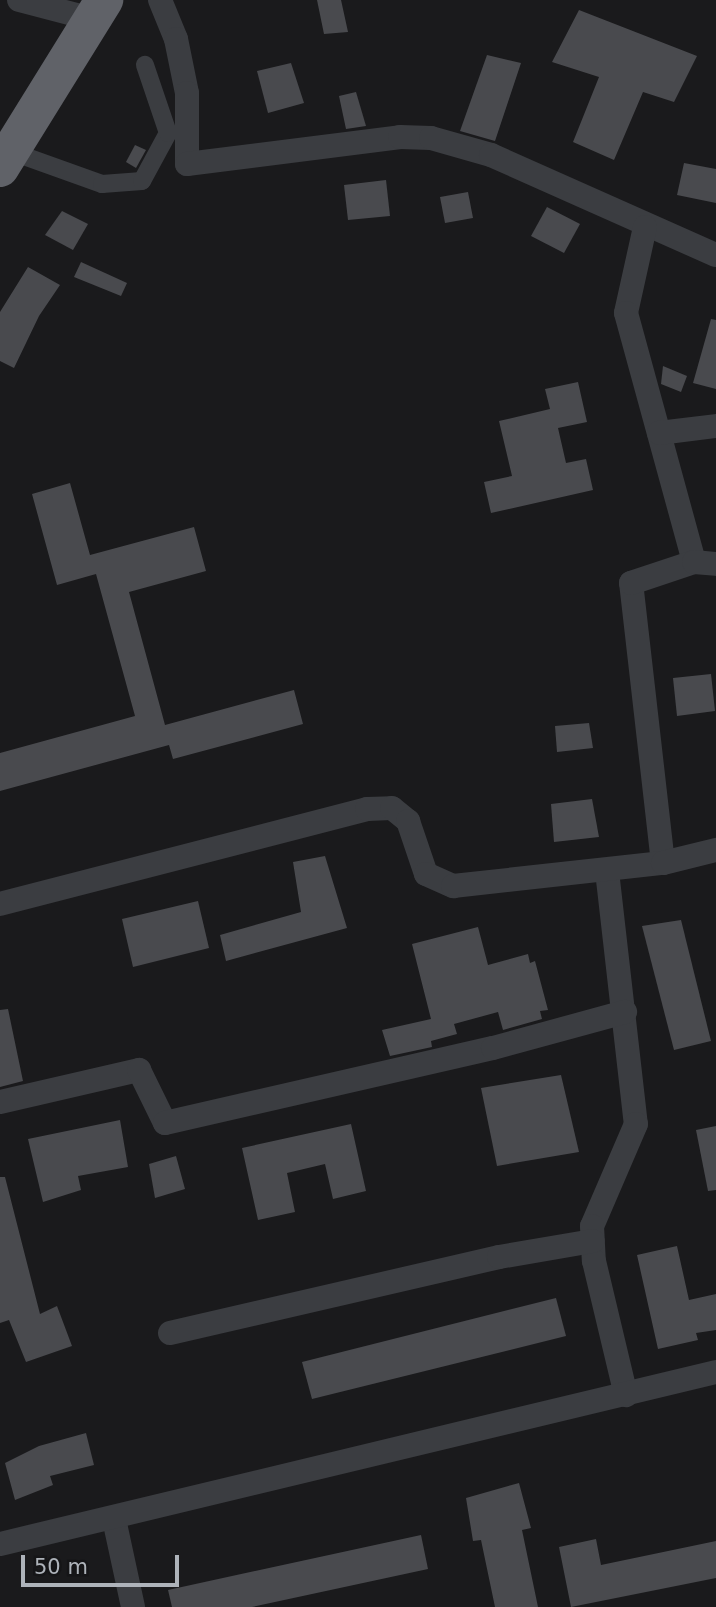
<!DOCTYPE html>
<style>
body{margin:0}
#map{position:relative;width:716px;height:1607px;overflow:hidden;background:#1a1a1c;font-family:"DejaVu Sans",sans-serif}
div>[style]{position:absolute}
[style*='--x']{left:calc(var(--x)*1px);top:calc(var(--y)*1px);width:calc(var(--w)*1px);rotate:calc(var(--a)*1deg)}
.building>*{inset:0;background:#494a4e}
.pedestrian>*{height:18px;margin:-9px;padding:0 9px;transform-origin:9px;border-radius:9px;background:#3b3d41}
.minor>*{height:24px;margin:-12px;padding:0 12px;transform-origin:12px;border-radius:12px;background:#3b3d41}
.trunk>*{height:38px;margin:-19px;padding:0 19px;transform-origin:19px;border-radius:19px;background:#606268}
span{translate:-50% -50%;white-space:nowrap;text-align:center;line-height:1.15;-webkit-text-stroke:7px #151517;paint-order:stroke}
.scale{position:absolute;left:21px;top:1555px;width:158px;height:32px;box-sizing:border-box;border:4px solid #aeb3ba;border-top:0;padding-left:9px;font-size:21px;line-height:24px;white-space:nowrap;color:#aeb3ba;-webkit-text-stroke:5px #151517;paint-order:stroke}
</style>
<div id="map">
<div class="building">
<div style="clip-path:polygon(317px 0,341px 0,348px 32px,324px 34px)"></div>
<div style="clip-path:polygon(579px 10px,697px 56px,674px 102px,643px 92px,614px 160px,573px 142px,599px 77px,552px 62px)"></div>
<div style="clip-path:polygon(487px 55px,521px 63px,495px 141px,460px 131px)"></div>
<div style="clip-path:polygon(291px 63px,304px 103px,268px 113px,257px 71px)"></div>
<div style="clip-path:polygon(356px 92px,366px 126px,346px 129px,339px 96px)"></div>
<div style="clip-path:polygon(135px 145px,146px 150px,136px 168px,126px 162px)"></div>
<div style="clip-path:polygon(684px 163px,716px 169px,716px 203px,677px 195px)"></div>
<div style="clip-path:polygon(386px 180px,390px 216px,348px 220px,344px 185px)"></div>
<div style="clip-path:polygon(468px 192px,473px 218px,445px 223px,440px 197px)"></div>
<div style="clip-path:polygon(547px 207px,580px 224px,564px 253px,531px 236px)"></div>
<div style="clip-path:polygon(62px 211px,88px 224px,73px 250px,45px 235px)"></div>
<div style="clip-path:polygon(81px 262px,127px 283px,121px 296px,74px 277px)"></div>
<div style="clip-path:polygon(28px 267px,60px 285px,39px 316px,14px 368px,0 361px,0 312px)"></div>
<div style="clip-path:polygon(711px 319px,716px 320px,716px 389px,693px 383px)"></div>
<div style="clip-path:polygon(663px 366px,687px 376px,681px 392px,661px 384px)"></div>
<div style="clip-path:polygon(578px 382px,587px 422px,558px 428px,566px 463px,586px 459px,593px 490px,491px 513px,484px 482px,512px 476px,499px 421px,550px 409px,545px 389px)"></div>
<div style="clip-path:polygon(70px 483px,90px 555px,194px 527px,206px 571px,129px 592px,165px 725px,294px 690px,303px 724px,173px 759px,169px 745px,0 791px,0 753px,135px 716px,96px 574px,57px 585px,32px 494px)"></div>
<div style="clip-path:polygon(711px 674px,715px 711px,677px 716px,673px 678px)"></div>
<div style="clip-path:polygon(589px 723px,593px 748px,557px 752px,555px 726px)"></div>
<div style="clip-path:polygon(592px 799px,599px 837px,554px 842px,551px 804px)"></div>
<div style="clip-path:polygon(325px 856px,347px 928px,226px 961px,220px 935px,301px 912px,293px 862px)"></div>
<div style="clip-path:polygon(198px 901px,209px 948px,133px 967px,122px 919px)"></div>
<div style="clip-path:polygon(681px 920px,711px 1041px,674px 1050px,642px 926px)"></div>
<div style="clip-path:polygon(478px 927px,488px 965px,528px 954px,530px 963px,535px 961px,548px 1010px,540px 1011px,542px 1019px,503px 1030px,498px 1012px,454px 1024px,457px 1034px,431px 1041px,432px 1047px,390px 1056px,382px 1030px,431px 1019px,412px 944px)"></div>
<div style="clip-path:polygon(8px 1009px,23px 1081px,0 1087px,0 1010px)"></div>
<div style="clip-path:polygon(561px 1075px,579px 1152px,497px 1166px,481px 1088px)"></div>
<div style="clip-path:polygon(120px 1120px,128px 1167px,78px 1176px,81px 1190px,43px 1202px,28px 1139px)"></div>
<div style="clip-path:polygon(351px 1124px,366px 1191px,333px 1199px,325px 1164px,287px 1173px,295px 1212px,258px 1220px,242px 1148px)"></div>
<div style="clip-path:polygon(716px 1126px,716px 1190px,708px 1191px,696px 1130px)"></div>
<div style="clip-path:polygon(176px 1156px,185px 1189px,155px 1198px,149px 1164px)"></div>
<div style="clip-path:polygon(0 1177px,5px 1177px,40px 1314px,57px 1306px,72px 1346px,26px 1362px,9px 1320px,0 1323px)"></div>
<div style="clip-path:polygon(677px 1246px,689px 1300px,716px 1294px,716px 1330px,696px 1333px,698px 1340px,658px 1349px,637px 1255px)"></div>
<div style="clip-path:polygon(556px 1298px,566px 1336px,312px 1399px,302px 1362px)"></div>
<div style="clip-path:polygon(86px 1433px,94px 1465px,50px 1476px,53px 1485px,15px 1500px,5px 1463px,39px 1446px)"></div>
<div style="clip-path:polygon(519px 1483px,531px 1528px,522px 1530px,538px 1607px,495px 1607px,481px 1540px,473px 1541px,466px 1498px)"></div>
<div style="clip-path:polygon(421px 1535px,428px 1569px,252px 1607px,172px 1607px,168px 1590px)"></div>
<div style="clip-path:polygon(596px 1539px,601px 1565px,716px 1541px,716px 1578px,571px 1607px,559px 1547px)"></div>
</div>
<div class="pedestrian">
<div style="--x:21;--y:155;--w:86;--a:19.7"></div>
<div style="--x:102;--y:184;--w:40;--a:-4.3"></div>
<div style="--x:142;--y:181;--w:55;--a:-61.6"></div>
<div style="--x:168;--y:133;--w:72;--a:-108.7"></div>
</div>
<div class="minor">
<div style="--x:19;--y:0;--w:75;--a:14.6"></div>
<div style="--x:160;--y:0;--w:42;--a:67.7"></div>
<div style="--x:176;--y:39;--w:55;--a:78.5"></div>
<div style="--x:187;--y:93;--w:71;--a:90"></div>
<div style="--x:187;--y:164;--w:215;--a:-7.2"></div>
<div style="--x:400;--y:137;--w:31;--a:2"></div>
<div style="--x:431;--y:138;--w:62;--a:15.8"></div>
<div style="--x:491;--y:155;--w:246;--a:24"></div>
<div style="--x:645;--y:227;--w:88;--a:102.5"></div>
<div style="--x:626;--y:313;--w:258;--a:74.7"></div>
<div style="--x:659;--y:433;--w:57;--a:-7"></div>
<div style="--x:663;--y:863;--w:282;--a:-96.5"></div>
<div style="--x:631;--y:583;--w:66;--a:-18.4"></div>
<div style="--x:694;--y:562;--w:22;--a:5"></div>
<div style="--x:607;--y:871;--w:255;--a:83.5"></div>
<div style="--x:636;--y:1124;--w:111;--a:113.3"></div>
<div style="--x:592;--y:1226;--w:35;--a:87"></div>
<div style="--x:594;--y:1261;--w:138;--a:76.6"></div>
<div style="--x:0;--y:904;--w:379;--a:-14.5"></div>
<div style="--x:367;--y:809;--w:25;--a:-2"></div>
<div style="--x:392;--y:808;--w:21;--a:39"></div>
<div style="--x:408;--y:821;--w:56;--a:71.2"></div>
<div style="--x:426;--y:874;--w:30;--a:24"></div>
<div style="--x:453;--y:886;--w:211;--a:-6.3"></div>
<div style="--x:663;--y:863;--w:55;--a:-13.8"></div>
<div style="--x:0;--y:1102;--w:143;--a:-13"></div>
<div style="--x:139;--y:1070;--w:59;--a:63.9"></div>
<div style="--x:165;--y:1123;--w:336;--a:-12.9"></div>
<div style="--x:493;--y:1048;--w:137;--a:-15.3"></div>
<div style="--x:170;--y:1333;--w:338;--a:-13"></div>
<div style="--x:499;--y:1257;--w:95;--a:-9.7"></div>
<div style="--x:114;--y:1519;--w:90;--a:77.8"></div>
<div style="--x:0;--y:1544;--w:736;--a:-13.51"></div>
</div>
<div class="trunk">
<div style="--x:0;--y:168;--w:198;--a:-58.2"></div>
</div>
<div class="scale">50 m</div>
</div>
